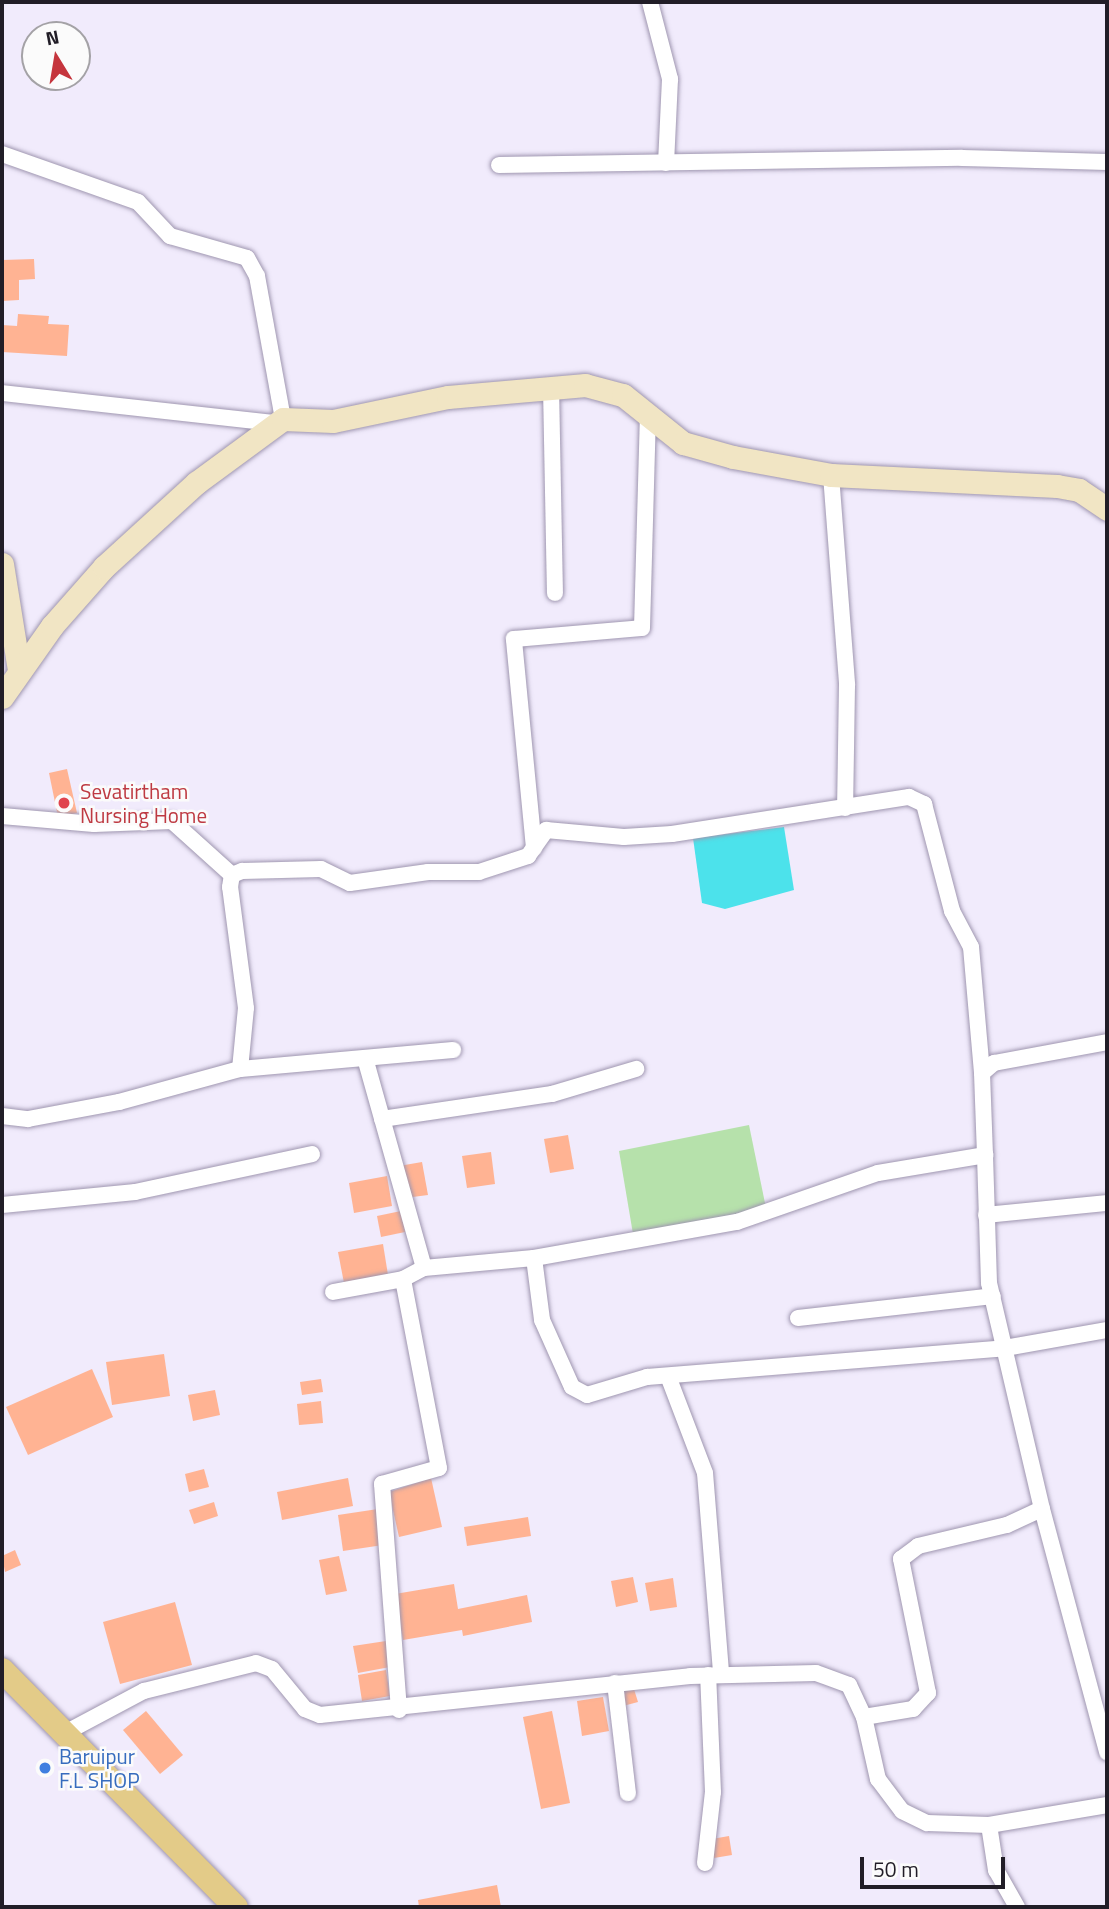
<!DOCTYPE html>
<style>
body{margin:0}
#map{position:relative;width:1109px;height:1909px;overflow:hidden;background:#f1ebfc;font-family:"Titillium Web",sans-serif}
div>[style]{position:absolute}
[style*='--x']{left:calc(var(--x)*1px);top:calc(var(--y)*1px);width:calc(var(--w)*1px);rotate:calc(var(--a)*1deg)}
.green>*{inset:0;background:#b6e1ab}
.water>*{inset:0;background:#4ce2eb}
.building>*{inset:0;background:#ffb393}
.roads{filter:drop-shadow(0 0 2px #9f96b0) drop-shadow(0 0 2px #9f96b0)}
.street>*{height:16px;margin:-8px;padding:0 8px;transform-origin:8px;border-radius:8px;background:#fff}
.secondary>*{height:23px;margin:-11.5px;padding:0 11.5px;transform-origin:11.5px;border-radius:11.5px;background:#f1e5c4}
.primary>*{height:24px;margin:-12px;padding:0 12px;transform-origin:12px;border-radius:12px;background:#e3cb88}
.dots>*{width:19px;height:19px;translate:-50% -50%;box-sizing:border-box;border:4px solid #fbfbfb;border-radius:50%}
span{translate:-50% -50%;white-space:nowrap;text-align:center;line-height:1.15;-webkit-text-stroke:5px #fbfbfb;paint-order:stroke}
.health-label{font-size:21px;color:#be3a42}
.left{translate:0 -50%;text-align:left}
.shop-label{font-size:21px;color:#366cbe}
.frame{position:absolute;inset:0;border:4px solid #211d27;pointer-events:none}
.north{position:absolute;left:21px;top:21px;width:70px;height:70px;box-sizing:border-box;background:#fbfbfb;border:2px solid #a4a2a6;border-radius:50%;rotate:349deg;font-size:19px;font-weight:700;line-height:28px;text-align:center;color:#211d27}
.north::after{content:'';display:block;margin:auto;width:24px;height:32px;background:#c5353d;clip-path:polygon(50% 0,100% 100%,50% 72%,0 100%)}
.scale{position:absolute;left:860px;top:1857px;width:145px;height:32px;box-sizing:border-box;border:4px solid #211d27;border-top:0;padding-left:9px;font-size:21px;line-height:24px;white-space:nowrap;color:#211d27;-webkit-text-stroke:5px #fbfbfb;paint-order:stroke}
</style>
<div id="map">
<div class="green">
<div style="clip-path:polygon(749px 1125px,766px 1208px,633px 1234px,619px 1151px)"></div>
</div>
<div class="water">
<div style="clip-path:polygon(784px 827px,794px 890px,725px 909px,702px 903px,693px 838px)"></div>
</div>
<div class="building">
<div style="clip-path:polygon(34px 259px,35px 279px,19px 280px,19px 300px,2px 301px,2px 260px)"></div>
<div style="clip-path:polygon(18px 314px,49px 316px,48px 324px,69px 325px,67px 356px,2px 352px,2px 325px,17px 326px)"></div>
<div style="clip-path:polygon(67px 769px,77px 813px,58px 817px,49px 773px)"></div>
<div style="clip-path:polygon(568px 1135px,574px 1169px,550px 1173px,544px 1139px)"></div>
<div style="clip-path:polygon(491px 1152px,495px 1184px,467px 1188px,462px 1156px)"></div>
<div style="clip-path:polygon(422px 1162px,428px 1195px,405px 1198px,399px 1166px)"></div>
<div style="clip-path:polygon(387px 1176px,392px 1206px,354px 1213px,349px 1183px)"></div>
<div style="clip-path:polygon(401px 1211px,405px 1232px,381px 1237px,377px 1216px)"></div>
<div style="clip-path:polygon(383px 1244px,388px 1275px,344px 1283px,338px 1252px)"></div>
<div style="clip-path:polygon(164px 1354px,170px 1396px,112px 1405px,106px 1362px)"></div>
<div style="clip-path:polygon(92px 1369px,113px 1417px,28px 1455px,6px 1407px)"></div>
<div style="clip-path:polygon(321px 1379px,323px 1392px,302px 1395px,300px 1382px)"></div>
<div style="clip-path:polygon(215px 1390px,220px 1415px,193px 1421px,188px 1395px)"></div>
<div style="clip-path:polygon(321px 1401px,323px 1423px,299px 1425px,297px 1404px)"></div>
<div style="clip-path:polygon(204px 1469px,209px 1487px,189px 1492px,185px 1474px)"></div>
<div style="clip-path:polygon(348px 1478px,353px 1506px,282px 1520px,277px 1492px)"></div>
<div style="clip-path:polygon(431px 1478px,442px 1527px,399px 1537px,389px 1492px)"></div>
<div style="clip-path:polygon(214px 1502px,218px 1516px,194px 1524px,189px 1510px)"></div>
<div style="clip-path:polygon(378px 1509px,383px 1545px,343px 1551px,338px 1515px)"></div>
<div style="clip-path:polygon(528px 1517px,531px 1536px,467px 1546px,464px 1527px)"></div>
<div style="clip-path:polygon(15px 1550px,21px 1565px,5px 1572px,2px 1556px)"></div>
<div style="clip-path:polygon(339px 1556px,347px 1591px,326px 1595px,319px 1560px)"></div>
<div style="clip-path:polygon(633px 1577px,638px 1602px,616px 1607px,611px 1581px)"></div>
<div style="clip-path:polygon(673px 1578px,677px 1607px,650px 1611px,645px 1583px)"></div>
<div style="clip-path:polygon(454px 1584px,458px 1609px,527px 1595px,532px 1622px,463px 1636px,462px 1630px,403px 1640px,395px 1594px)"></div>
<div style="clip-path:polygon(175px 1602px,192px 1665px,120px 1684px,103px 1622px)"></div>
<div style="clip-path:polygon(386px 1641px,390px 1667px,358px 1673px,353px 1646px)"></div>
<div style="clip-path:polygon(386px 1670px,390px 1696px,362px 1701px,358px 1675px)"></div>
<div style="clip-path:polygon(633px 1686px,638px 1702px,623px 1706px,618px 1689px)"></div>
<div style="clip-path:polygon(603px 1697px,609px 1731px,582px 1736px,577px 1701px)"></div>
<div style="clip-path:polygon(146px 1711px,183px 1755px,160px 1774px,123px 1730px)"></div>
<div style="clip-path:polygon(552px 1711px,570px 1803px,541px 1809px,523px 1717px)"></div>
<div style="clip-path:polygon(729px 1836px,732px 1855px,714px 1858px,712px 1839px)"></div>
<div style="clip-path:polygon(497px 1885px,501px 1907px,419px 1907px,418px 1900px)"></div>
</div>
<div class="roads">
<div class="street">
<div style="--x:650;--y:2;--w:80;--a:75.4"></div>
<div style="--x:670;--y:79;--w:84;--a:92.7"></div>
<div style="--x:2;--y:154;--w:144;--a:19.4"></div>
<div style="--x:138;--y:202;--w:47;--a:46.7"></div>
<div style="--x:170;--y:236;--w:80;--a:15.9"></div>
<div style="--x:247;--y:258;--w:21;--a:61"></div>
<div style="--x:257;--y:276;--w:145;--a:79.7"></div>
<div style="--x:499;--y:165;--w:463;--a:-0.9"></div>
<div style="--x:962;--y:158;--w:145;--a:1.6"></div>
<div style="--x:551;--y:387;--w:206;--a:88.9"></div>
<div style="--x:2;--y:393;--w:272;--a:6.3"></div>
<div style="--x:831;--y:475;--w:211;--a:85.6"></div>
<div style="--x:847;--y:685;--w:123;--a:90.9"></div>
<div style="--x:2;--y:816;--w:92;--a:5"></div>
<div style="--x:94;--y:824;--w:78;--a:-2.2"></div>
<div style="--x:172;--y:821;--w:81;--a:42"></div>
<div style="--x:534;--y:848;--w:210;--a:-95.5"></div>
<div style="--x:514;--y:639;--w:128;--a:-4.9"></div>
<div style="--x:642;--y:628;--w:212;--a:-88.4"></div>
<div style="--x:365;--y:1058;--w:218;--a:74.3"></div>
<div style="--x:240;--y:1069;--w:214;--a:-5.1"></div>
<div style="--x:2;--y:1116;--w:26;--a:7"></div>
<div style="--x:28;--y:1119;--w:93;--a:-10.6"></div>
<div style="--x:119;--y:1102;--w:125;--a:-15.3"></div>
<div style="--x:240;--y:1069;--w:61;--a:-84.4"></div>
<div style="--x:246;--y:1008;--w:122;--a:-97.5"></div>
<div style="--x:230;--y:887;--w:12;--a:-81"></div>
<div style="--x:232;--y:875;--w:11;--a:-22"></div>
<div style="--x:242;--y:871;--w:79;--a:-1.5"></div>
<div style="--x:321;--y:869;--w:32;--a:26"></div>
<div style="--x:350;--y:883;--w:79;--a:-8"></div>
<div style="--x:428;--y:872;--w:51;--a:0"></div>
<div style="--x:479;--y:872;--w:52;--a:-18.1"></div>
<div style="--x:528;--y:856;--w:32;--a:-55"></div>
<div style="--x:546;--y:830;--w:78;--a:5.1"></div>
<div style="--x:624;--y:837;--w:48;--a:-3.6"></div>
<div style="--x:672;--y:834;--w:240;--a:-8.9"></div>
<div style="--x:909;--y:797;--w:17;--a:25"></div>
<div style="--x:924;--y:804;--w:111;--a:75.3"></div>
<div style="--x:952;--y:911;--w:41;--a:62.2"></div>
<div style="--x:971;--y:947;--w:126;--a:85"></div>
<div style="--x:382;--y:1119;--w:172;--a:-8.4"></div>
<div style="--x:552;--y:1094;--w:88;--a:-16.6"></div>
<div style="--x:2;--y:1205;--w:134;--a:-5.6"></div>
<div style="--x:135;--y:1192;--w:181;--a:-12.1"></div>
<div style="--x:986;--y:1215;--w:122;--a:-5.7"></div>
<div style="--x:534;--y:1258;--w:63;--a:82.6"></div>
<div style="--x:542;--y:1320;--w:73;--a:65.9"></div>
<div style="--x:572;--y:1387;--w:17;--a:28"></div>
<div style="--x:587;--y:1395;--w:63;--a:-16.7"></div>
<div style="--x:647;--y:1377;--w:359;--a:-4.6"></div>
<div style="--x:1005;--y:1348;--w:104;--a:-10"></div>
<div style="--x:333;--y:1292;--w:71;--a:-10.5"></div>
<div style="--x:403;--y:1279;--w:24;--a:-28"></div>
<div style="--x:424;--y:1268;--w:110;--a:-5.2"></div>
<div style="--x:534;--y:1258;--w:206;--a:-10.1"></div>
<div style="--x:737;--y:1222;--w:149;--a:-19.2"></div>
<div style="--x:878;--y:1173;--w:109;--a:-9.5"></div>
<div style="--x:985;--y:1155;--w:82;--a:-92.1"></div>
<div style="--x:982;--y:1073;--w:16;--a:-40"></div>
<div style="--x:994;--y:1063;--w:115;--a:-10.5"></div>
<div style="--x:798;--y:1318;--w:196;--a:-6.4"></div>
<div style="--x:668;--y:1376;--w:104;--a:69.1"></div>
<div style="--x:705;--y:1473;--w:202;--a:85.4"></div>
<div style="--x:1042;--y:1509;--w:252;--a:75"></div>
<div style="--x:615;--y:1683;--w:111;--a:83.3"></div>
<div style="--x:399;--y:1710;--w:227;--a:-94.3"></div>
<div style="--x:382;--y:1484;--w:59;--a:-15.7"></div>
<div style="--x:439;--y:1468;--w:192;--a:-100.8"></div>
<div style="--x:864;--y:1717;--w:50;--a:-9.3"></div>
<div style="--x:913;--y:1709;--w:22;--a:-47"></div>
<div style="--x:928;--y:1693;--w:137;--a:-101.4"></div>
<div style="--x:901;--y:1559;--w:21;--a:-37"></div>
<div style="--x:918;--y:1546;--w:91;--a:-13.3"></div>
<div style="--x:1007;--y:1525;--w:38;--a:-25"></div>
<div style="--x:1042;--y:1509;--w:232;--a:-103.2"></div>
<div style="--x:989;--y:1283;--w:128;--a:-91.8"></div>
<div style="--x:63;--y:1734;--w:92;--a:-28"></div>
<div style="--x:144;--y:1691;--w:115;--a:-14"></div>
<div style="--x:256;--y:1663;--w:17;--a:21"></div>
<div style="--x:272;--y:1669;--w:52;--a:50.5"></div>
<div style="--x:305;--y:1709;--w:16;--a:22"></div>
<div style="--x:320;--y:1715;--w:372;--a:-6"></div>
<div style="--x:690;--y:1676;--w:126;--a:-1.4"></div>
<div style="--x:816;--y:1673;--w:35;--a:20"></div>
<div style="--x:849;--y:1685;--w:35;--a:65"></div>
<div style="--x:864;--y:1717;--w:64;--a:77.3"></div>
<div style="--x:878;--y:1779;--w:40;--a:53"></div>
<div style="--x:902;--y:1811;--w:28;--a:26"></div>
<div style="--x:927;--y:1823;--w:62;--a:1.8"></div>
<div style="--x:989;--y:1825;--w:120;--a:-9.6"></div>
<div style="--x:989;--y:1825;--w:46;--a:81.2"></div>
<div style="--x:996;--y:1870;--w:43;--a:60.4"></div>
<div style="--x:705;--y:1863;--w:71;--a:-83.6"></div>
<div style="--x:713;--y:1792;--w:117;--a:-92.4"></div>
</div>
<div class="secondary">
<div style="--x:2;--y:564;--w:107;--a:80.9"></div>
<div style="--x:2;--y:697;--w:87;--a:-54.8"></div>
<div style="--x:52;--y:626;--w:79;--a:-48.6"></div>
<div style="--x:104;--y:567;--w:125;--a:-42.4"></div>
<div style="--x:196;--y:483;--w:108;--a:-36.3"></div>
<div style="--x:283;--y:419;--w:50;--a:2.3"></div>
<div style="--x:333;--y:421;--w:117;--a:-11.8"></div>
<div style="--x:448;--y:397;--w:138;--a:-5"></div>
<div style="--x:585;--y:385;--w:39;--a:15"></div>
<div style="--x:623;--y:395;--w:77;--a:38.7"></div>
<div style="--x:683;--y:443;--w:52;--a:15.6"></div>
<div style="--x:733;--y:457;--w:100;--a:10.4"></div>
<div style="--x:831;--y:475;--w:226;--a:2.8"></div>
<div style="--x:1057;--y:486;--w:22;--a:10"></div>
<div style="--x:1079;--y:490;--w:34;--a:34"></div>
</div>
<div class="primary">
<div style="--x:2;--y:1670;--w:333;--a:45.4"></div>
</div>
</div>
<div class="dots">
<div style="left:64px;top:803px;background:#e0444e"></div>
<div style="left:45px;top:1768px;background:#3f7fe0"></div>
</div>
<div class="health-label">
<span class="left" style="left:80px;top:803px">Sevatirtham<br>Nursing Home</span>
</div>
<div class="shop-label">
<span class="left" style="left:59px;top:1768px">Baruipur<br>F.L SHOP</span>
</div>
<div class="frame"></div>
<div class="north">N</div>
<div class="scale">50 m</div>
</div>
